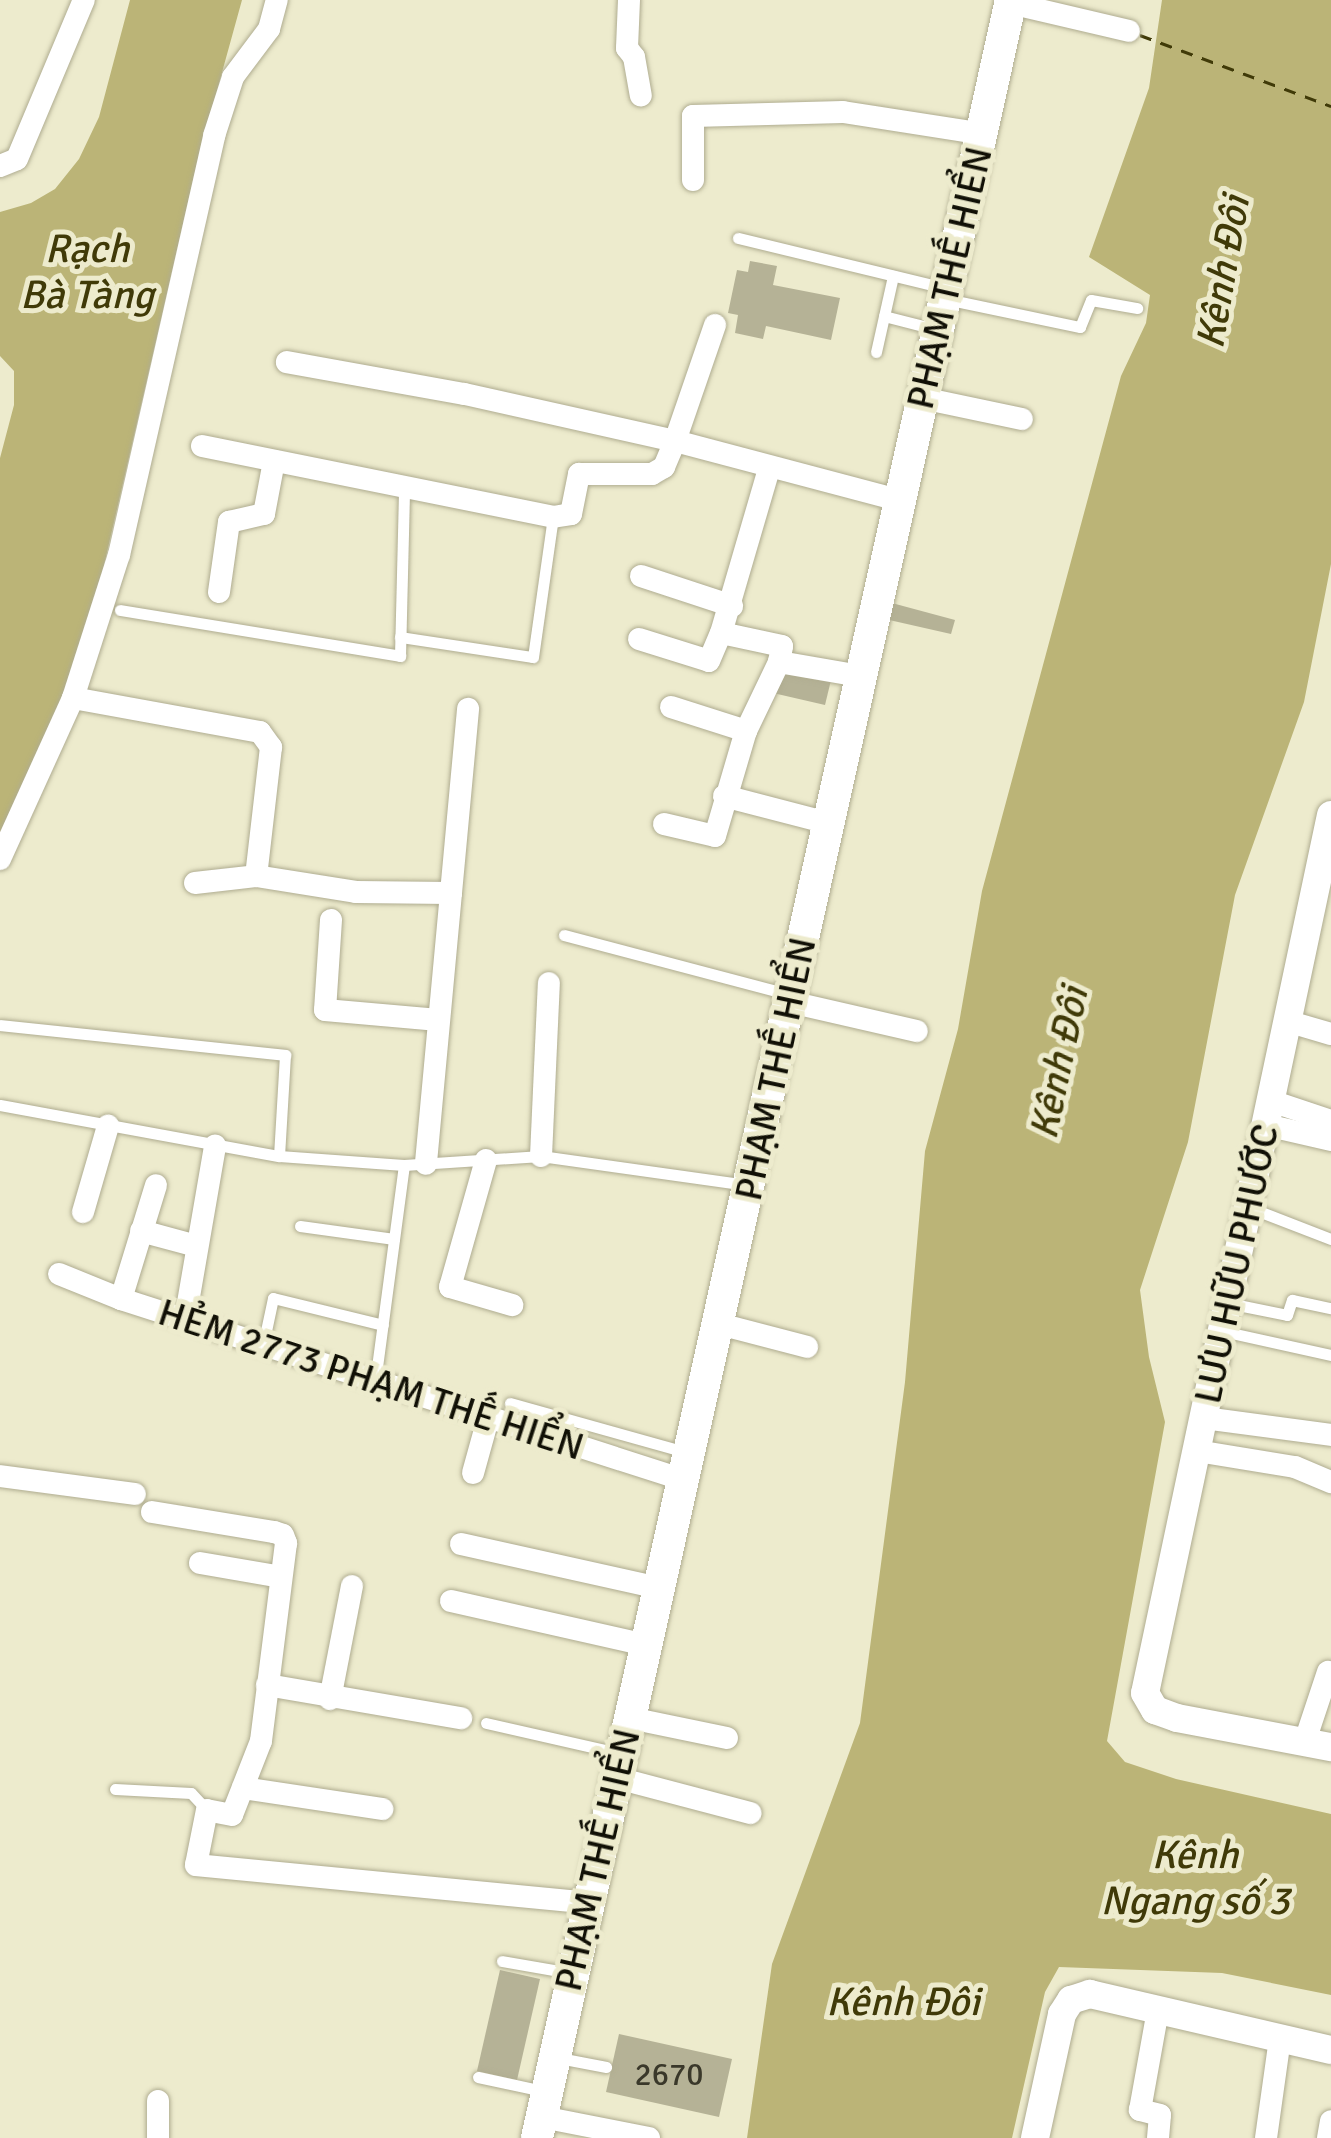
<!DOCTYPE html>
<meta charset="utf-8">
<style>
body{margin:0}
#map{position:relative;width:1331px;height:2138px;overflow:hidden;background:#edebcd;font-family:Signika,sans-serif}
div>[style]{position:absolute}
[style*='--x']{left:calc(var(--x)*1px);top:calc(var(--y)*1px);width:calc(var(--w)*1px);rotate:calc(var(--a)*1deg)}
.water>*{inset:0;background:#bbb477}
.ferry>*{height:2.5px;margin-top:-1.25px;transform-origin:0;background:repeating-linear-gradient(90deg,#403a08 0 12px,transparent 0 22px)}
.building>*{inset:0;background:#b5b296}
.roads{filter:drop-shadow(0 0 2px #afac90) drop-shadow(0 0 2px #afac90)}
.service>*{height:11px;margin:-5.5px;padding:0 5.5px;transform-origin:5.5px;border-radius:5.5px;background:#fff}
.minor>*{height:22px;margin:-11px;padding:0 11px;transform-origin:11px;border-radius:11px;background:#fff}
.tertiary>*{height:28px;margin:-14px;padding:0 14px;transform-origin:14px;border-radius:14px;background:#fff}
.secondary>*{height:32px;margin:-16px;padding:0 16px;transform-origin:16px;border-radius:16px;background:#fff}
span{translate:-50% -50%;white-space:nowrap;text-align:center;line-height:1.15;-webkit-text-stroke:10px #edebcd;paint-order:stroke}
.number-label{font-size:32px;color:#3a382a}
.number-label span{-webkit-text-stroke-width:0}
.street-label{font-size:38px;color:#111006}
.water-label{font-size:40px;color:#403a08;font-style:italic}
</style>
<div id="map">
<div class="water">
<div style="clip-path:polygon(130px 0,242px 0,197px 163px,89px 630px,34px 771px,0 833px,0 458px,14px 405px,14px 371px,0 356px,0 212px,31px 203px,55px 189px,79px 159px,99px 117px)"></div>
<div style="clip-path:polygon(1162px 0,1331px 0,1331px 564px,1304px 702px,1235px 895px,1188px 1142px,1140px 1290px,1149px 1357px,1165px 1422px,1107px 1741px,1125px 1762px,1176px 1779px,1331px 1814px,1331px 1995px,1222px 1973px,1059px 1967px,1045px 1992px,1012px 2138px,747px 2138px,772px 1964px,860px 1723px,905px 1382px,925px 1151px,958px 1029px,982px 891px,1121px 376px,1146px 323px,1150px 295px,1089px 257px,1149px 88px)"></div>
</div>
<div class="ferry">
<div style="--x:1140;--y:35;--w:204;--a:20.4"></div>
</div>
<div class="building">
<div style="clip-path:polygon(750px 261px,777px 266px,773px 285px,840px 298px,831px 340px,766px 326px,763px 339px,735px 333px,738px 315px,728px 313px,737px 270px,748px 272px)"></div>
<div style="clip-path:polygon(877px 599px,955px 620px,951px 634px,876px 617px)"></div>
<div style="clip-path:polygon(779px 665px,832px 676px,825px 705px,773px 693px)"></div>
<div style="clip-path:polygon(500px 1970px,540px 1979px,517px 2080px,477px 2071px)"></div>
<div style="clip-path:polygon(619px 2034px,732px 2059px,719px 2117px,606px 2092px)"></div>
</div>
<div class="roads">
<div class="service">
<div style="--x:738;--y:238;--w:212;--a:13.6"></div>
<div style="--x:946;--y:299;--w:137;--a:11.8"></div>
<div style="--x:1080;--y:327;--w:29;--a:-68"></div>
<div style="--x:1091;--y:300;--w:47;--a:9.9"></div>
<div style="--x:884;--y:316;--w:53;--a:14.3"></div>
<div style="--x:876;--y:352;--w:78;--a:-77.4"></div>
<div style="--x:120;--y:610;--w:284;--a:9.3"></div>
<div style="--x:400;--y:656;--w:169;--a:-88.6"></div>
<div style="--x:400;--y:637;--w:134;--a:8.6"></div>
<div style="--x:533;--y:657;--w:141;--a:-81.9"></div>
<div style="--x:564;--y:935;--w:232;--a:14.8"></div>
<div style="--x:0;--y:1025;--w:287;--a:6"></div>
<div style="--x:285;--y:1055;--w:101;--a:93.4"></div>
<div style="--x:0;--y:1105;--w:284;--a:10.4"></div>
<div style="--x:279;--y:1156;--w:125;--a:4.1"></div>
<div style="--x:404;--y:1165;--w:137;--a:-3.8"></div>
<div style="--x:541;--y:1156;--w:208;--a:8"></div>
<div style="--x:1248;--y:1207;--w:89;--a:21.1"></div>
<div style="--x:300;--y:1226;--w:95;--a:7.9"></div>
<div style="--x:1228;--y:1303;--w:60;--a:11.5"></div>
<div style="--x:1287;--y:1315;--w:16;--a:-72"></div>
<div style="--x:1292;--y:1300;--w:40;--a:12"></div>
<div style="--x:1222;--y:1331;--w:112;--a:12.4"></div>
<div style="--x:263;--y:1345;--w:48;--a:-78"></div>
<div style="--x:273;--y:1298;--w:113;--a:13.8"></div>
<div style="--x:375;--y:1382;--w:219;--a:-82.4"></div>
<div style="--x:510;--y:1403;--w:183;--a:15.6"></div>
<div style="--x:486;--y:1723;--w:135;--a:12.8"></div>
<div style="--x:115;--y:1789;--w:76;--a:3"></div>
<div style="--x:191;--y:1793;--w:23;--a:47"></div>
<div style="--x:502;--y:1961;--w:70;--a:9.9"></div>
<div style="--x:559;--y:2058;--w:48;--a:10.8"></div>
<div style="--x:478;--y:2077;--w:66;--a:12.2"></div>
</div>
<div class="minor">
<div style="--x:629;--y:0;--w:48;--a:92.4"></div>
<div style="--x:627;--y:48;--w:11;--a:52"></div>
<div style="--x:634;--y:57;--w:39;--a:80"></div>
<div style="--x:1010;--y:3;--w:122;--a:13.2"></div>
<div style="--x:0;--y:166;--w:18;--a:-22"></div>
<div style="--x:17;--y:159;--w:173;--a:-67.2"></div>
<div style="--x:693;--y:180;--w:64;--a:-90"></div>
<div style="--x:693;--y:116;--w:150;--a:-1.5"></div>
<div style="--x:843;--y:112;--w:142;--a:8.9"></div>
<div style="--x:715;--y:325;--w:123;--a:109"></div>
<div style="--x:675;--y:441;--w:231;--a:14.8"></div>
<div style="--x:922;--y:398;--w:102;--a:11.9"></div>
<div style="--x:202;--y:446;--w:358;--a:11.4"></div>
<div style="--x:553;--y:517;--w:18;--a:-9"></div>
<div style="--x:571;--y:514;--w:41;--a:-78.7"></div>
<div style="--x:579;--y:474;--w:73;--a:0"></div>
<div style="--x:652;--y:474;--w:14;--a:-30"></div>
<div style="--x:664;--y:467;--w:28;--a:-67"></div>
<div style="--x:675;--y:441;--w:216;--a:-167.4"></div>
<div style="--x:464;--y:394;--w:180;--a:-169.8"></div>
<div style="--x:641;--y:576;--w:96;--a:18.2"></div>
<div style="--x:219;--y:592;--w:71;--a:-81.9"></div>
<div style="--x:229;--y:522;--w:36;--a:-13"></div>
<div style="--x:264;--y:514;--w:54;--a:-79.3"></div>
<div style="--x:639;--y:639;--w:73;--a:17.4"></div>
<div style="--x:709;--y:661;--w:30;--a:-67"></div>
<div style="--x:779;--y:662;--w:82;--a:9.8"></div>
<div style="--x:73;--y:698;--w:190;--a:10.3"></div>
<div style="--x:260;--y:732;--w:19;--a:54"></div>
<div style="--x:271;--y:747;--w:130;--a:96.6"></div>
<div style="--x:671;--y:707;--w:79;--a:17.7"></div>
<div style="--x:724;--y:796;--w:107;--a:14.6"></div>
<div style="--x:664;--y:824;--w:52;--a:13.2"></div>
<div style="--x:715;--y:836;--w:109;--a:-73.6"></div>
<div style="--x:746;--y:731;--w:76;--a:-64.4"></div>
<div style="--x:779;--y:662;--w:16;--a:-79"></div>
<div style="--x:782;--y:646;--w:62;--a:-168"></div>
<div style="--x:721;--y:633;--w:171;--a:-73.7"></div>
<div style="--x:0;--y:859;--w:177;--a:-65.6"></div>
<div style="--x:73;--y:698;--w:150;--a:-72.2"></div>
<div style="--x:119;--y:555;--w:430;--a:-77.2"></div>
<div style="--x:214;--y:136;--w:62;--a:-72.1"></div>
<div style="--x:233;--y:77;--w:60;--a:-53.1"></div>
<div style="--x:269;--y:29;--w:30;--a:-75"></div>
<div style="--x:195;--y:883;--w:61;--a:-6.5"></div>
<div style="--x:256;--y:876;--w:101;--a:9.1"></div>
<div style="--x:356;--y:892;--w:95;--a:0.6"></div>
<div style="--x:451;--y:893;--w:272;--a:95.3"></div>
<div style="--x:451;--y:893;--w:185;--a:-84.7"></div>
<div style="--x:331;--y:920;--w:90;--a:93.8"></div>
<div style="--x:325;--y:1010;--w:114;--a:5"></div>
<div style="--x:790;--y:1002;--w:130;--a:12.9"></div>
<div style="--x:1290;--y:1022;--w:43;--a:16.3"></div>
<div style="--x:1271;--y:1101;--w:63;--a:18.4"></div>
<div style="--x:1266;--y:1125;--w:67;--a:13"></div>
<div style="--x:541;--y:1156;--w:173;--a:-87.4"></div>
<div style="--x:486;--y:1160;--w:132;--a:105.8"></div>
<div style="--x:450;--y:1287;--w:65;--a:16.2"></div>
<div style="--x:83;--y:1212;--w:90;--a:-73.8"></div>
<div style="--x:141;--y:1231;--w:58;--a:15"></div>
<div style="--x:59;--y:1274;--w:67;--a:22"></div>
<div style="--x:121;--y:1299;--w:591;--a:17.82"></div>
<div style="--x:121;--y:1299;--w:119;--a:-72.9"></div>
<div style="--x:185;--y:1320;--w:177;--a:-80.2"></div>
<div style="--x:719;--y:1324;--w:91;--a:14.6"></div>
<div style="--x:1204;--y:1418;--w:128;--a:7.6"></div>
<div style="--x:1197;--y:1451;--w:99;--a:9.3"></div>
<div style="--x:1295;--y:1467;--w:39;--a:23"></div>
<div style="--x:473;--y:1473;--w:56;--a:-74.5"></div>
<div style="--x:0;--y:1476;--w:136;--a:7.6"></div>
<div style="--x:152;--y:1512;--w:124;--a:9.3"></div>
<div style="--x:274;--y:1532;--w:9;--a:18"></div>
<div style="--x:283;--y:1535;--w:9;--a:69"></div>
<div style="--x:286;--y:1543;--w:200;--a:97.2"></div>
<div style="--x:261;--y:1741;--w:79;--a:111.4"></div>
<div style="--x:232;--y:1815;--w:25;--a:-169"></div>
<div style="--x:207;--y:1810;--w:56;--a:101.3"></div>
<div style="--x:196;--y:1865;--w:395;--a:5.5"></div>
<div style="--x:461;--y:1544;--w:204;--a:12.5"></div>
<div style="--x:200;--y:1563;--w:82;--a:9.8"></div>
<div style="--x:451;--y:1601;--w:201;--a:12.7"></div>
<div style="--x:267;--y:1685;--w:197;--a:9.7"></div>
<div style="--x:330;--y:1699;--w:115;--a:-79"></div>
<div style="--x:630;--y:1718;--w:99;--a:11.7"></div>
<div style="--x:1305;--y:1741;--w:73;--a:-71.6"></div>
<div style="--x:617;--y:1778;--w:138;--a:14.7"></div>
<div style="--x:243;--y:1788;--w:141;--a:8.6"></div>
<div style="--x:542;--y:2117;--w:109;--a:11.1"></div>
<div style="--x:158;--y:2138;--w:37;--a:-90"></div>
<div style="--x:1158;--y:2138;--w:23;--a:-85"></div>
<div style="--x:1160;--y:2115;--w:21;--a:-166"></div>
<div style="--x:1140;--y:2110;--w:102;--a:-79.8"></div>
<div style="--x:1266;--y:2138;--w:101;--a:-82"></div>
<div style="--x:1328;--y:2138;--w:17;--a:-80"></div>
</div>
<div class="tertiary">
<div style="--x:1331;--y:815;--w:897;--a:101.96"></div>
<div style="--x:1145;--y:1693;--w:20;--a:60"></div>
<div style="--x:1155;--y:1710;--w:23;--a:20"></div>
<div style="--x:1177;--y:1718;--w:157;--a:10.7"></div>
<div style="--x:1035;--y:2138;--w:127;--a:-77.7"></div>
<div style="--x:1062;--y:2014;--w:17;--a:-57"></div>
<div style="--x:1071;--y:2000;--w:20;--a:-18"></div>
<div style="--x:1090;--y:1994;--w:247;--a:13.1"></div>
</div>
<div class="secondary">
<div style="--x:537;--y:2138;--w:2190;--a:-77.5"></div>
</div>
</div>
<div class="number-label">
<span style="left:669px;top:2075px">2670</span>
</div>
<div class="street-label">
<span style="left:950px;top:278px;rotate:-77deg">PHẠM THẾ HIỂN</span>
<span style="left:776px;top:1069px;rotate:-78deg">PHẠM THẾ HIỂN</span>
<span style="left:1237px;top:1264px;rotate:-78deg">LƯU HỮU PHƯỚC</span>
<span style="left:371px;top:1380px;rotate:18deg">HẺM 2773 PHẠM THẾ HIỂN</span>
<span style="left:598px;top:1860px;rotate:-77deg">PHẠM THẾ HIỂN</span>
</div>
<div class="water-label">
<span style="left:87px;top:272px">Rạch<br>Bà Tàng</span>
<span style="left:1223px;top:272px;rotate:-80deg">Kênh Đôi</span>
<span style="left:1059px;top:1063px;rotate:-78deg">Kênh Đôi</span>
<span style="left:1195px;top:1878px">Kênh<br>Ngang số 3</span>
<span style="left:903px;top:2002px">Kênh Đôi</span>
</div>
</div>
